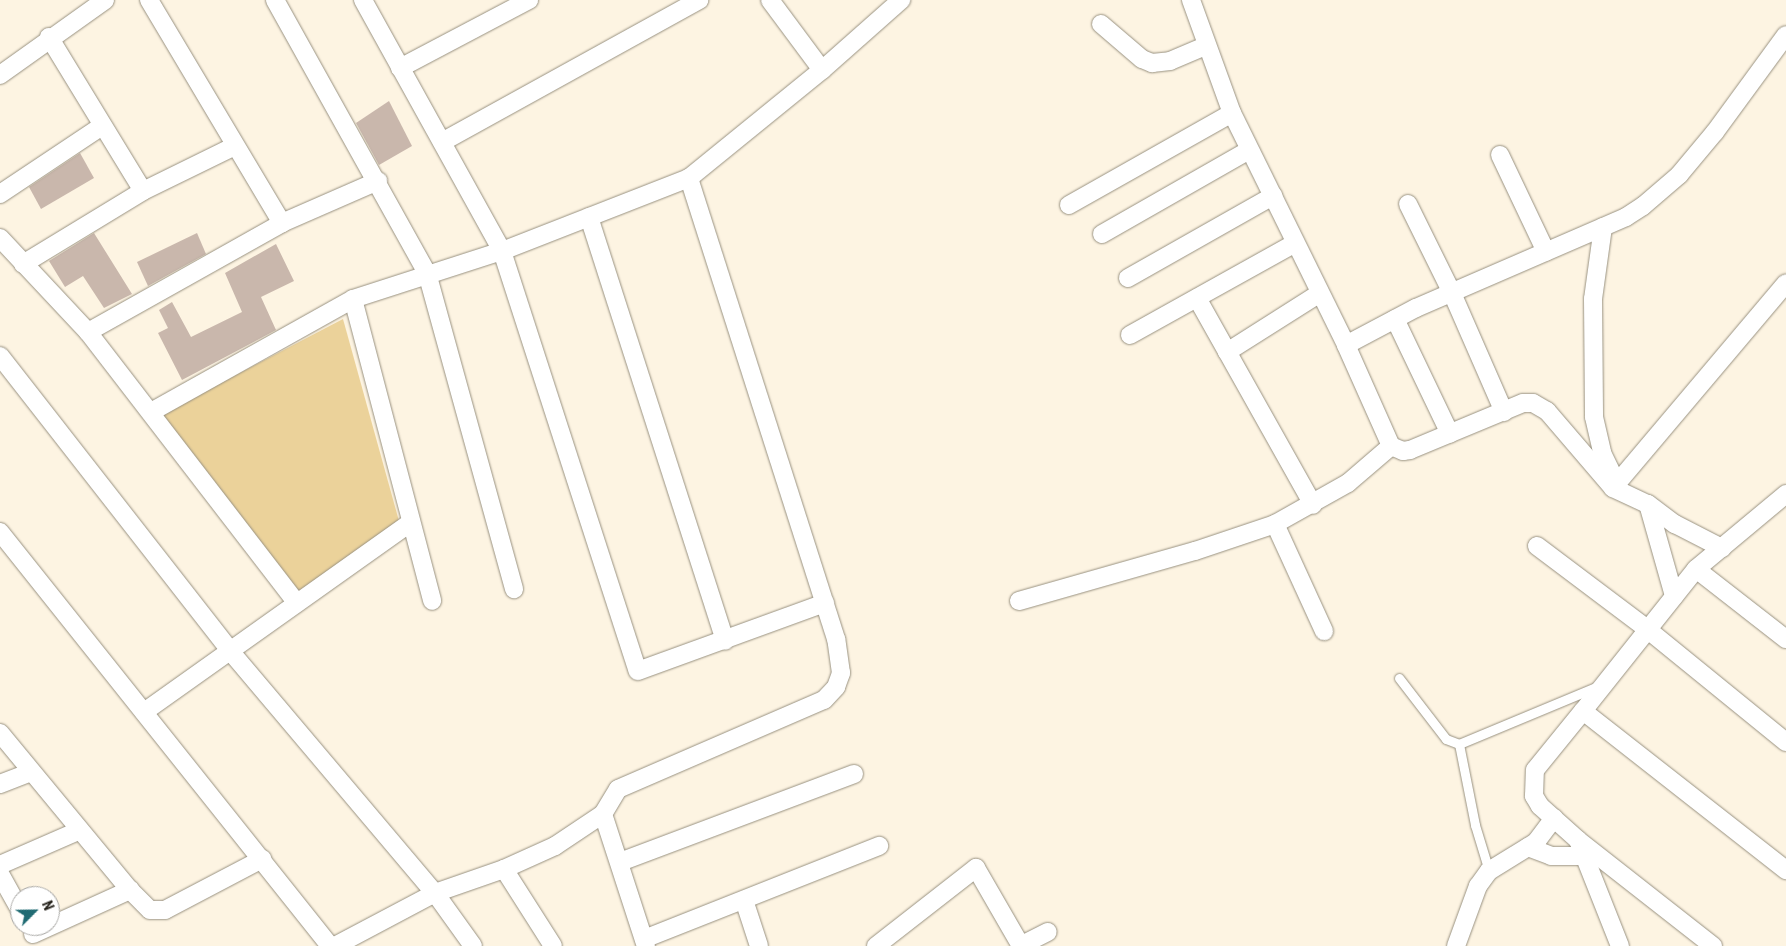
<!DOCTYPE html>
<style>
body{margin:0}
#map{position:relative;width:1786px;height:946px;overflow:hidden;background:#fdf4e2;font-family:"Roboto Condensed",sans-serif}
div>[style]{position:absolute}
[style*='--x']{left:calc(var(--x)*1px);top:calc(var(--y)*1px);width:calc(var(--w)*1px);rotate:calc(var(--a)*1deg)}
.green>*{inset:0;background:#ebd29a}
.building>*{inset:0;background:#c9b7ac}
.roads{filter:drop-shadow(0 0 1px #989180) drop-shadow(0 0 1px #989180)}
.service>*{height:9px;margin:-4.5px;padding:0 4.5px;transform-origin:4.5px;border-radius:4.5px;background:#fff}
.minor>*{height:18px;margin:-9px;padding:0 9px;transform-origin:9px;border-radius:9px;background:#fff}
span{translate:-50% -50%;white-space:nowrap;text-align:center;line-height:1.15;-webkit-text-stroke:5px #fff;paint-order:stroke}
.north{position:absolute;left:10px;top:886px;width:50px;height:50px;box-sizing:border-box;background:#fff;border:1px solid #a7a6a3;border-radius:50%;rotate:67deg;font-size:14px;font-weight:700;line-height:20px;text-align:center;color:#232019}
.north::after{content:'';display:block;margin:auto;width:18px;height:22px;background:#206b73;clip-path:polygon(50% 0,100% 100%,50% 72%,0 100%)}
</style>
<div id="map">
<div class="green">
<div style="clip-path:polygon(343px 319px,399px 521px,298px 592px,161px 414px)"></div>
</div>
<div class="building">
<div style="clip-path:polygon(389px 101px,412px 146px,379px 165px,356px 123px)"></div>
<div style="clip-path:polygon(80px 153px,94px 178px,41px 209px,29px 187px)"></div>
<div style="clip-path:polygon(94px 233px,132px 294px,104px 308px,83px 276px,65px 287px,49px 261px)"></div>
<div style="clip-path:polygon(197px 233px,206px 254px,148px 286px,137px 262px)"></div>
<div style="clip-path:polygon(276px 244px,294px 281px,261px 297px,276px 330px,182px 380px,158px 333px,168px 328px,159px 310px,172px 302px,191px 337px,242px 312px,225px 273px)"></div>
</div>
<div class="roads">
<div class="service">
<div style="--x:1399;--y:678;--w:77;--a:52.4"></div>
<div style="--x:1446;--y:739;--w:14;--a:21"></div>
<div style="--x:1459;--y:744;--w:151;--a:-22.6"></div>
<div style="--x:1459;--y:744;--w:83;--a:78.8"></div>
<div style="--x:1475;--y:825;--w:48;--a:73.1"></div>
</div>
<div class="minor">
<div style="--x:149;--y:0;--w:260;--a:59.2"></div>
<div style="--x:275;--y:0;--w:312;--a:60.9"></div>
<div style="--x:427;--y:273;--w:328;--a:74.6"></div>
<div style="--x:363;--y:0;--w:287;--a:61"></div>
<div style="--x:502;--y:251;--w:441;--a:72.1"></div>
<div style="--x:638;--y:671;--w:199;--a:-20"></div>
<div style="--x:770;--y:0;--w:87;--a:53.4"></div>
<div style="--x:1191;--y:0;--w:120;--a:70.1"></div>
<div style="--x:1232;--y:113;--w:258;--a:63.8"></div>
<div style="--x:1346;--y:345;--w:111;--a:66"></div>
<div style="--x:1391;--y:446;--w:13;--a:23"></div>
<div style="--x:1403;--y:451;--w:7;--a:-8"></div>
<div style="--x:1410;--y:450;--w:122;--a:-22.6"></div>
<div style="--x:1523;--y:403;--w:10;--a:0"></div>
<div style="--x:1533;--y:403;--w:16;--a:30"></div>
<div style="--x:1547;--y:411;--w:101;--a:49.4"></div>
<div style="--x:1613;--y:488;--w:38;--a:25"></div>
<div style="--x:1648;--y:504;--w:34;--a:37"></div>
<div style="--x:1675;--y:524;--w:53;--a:27.1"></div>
<div style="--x:1101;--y:24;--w:54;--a:40.5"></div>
<div style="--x:1142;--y:59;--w:11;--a:22"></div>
<div style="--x:1152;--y:63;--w:18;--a:-6"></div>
<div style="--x:1170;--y:61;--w:39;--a:-23"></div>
<div style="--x:49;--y:37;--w:180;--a:58.6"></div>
<div style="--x:400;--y:68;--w:146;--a:-27.8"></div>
<div style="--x:0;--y:75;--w:129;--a:-35.5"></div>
<div style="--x:442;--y:142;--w:294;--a:-28.9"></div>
<div style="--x:1500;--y:155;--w:107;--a:64.6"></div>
<div style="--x:0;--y:194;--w:123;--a:-33.7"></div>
<div style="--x:1408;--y:204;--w:99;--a:63.7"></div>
<div style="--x:1452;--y:293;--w:130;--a:66.4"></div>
<div style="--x:1069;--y:205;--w:187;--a:-29.4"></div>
<div style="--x:589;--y:217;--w:445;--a:72.2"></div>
<div style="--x:1603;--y:227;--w:73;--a:97.9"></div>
<div style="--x:1593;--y:299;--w:118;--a:89.5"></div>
<div style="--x:1594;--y:417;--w:37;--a:77"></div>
<div style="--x:1602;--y:453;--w:32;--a:64"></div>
<div style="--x:1102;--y:234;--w:169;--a:-29.7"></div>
<div style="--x:0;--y:238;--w:129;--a:46.9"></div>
<div style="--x:88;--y:332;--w:342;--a:52.4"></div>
<div style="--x:23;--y:264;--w:140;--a:-31.3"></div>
<div style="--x:143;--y:191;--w:102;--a:-26.1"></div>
<div style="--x:1128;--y:278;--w:167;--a:-29.5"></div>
<div style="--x:1197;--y:298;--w:237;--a:60.7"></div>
<div style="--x:353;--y:299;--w:312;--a:75.3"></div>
<div style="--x:1395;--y:319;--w:127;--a:64.4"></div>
<div style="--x:88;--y:332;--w:223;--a:-29.3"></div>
<div style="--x:282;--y:223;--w:105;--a:-23.6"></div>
<div style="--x:1130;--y:335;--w:189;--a:-29.1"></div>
<div style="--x:1346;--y:345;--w:79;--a:-27.9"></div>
<div style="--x:1416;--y:308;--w:229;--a:-23.4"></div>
<div style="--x:1626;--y:217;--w:20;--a:-33"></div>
<div style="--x:1643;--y:206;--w:48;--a:-40.7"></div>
<div style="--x:1679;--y:175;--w:56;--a:-50.1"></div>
<div style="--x:1715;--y:132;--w:120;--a:-53.8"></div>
<div style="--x:1227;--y:352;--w:110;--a:-32.4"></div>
<div style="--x:0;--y:356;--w:375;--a:52"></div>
<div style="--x:231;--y:652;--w:316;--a:49.8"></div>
<div style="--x:435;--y:893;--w:65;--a:54.4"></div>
<div style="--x:151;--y:412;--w:231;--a:-29.2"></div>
<div style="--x:353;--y:299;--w:157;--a:-17.9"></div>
<div style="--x:502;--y:251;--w:201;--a:-21.3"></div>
<div style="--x:689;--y:178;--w:171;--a:-39.1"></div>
<div style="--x:822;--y:70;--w:106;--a:-41.5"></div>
<div style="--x:1613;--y:488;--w:268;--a:-49.8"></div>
<div style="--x:1648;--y:504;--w:96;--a:74.2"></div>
<div style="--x:1275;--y:524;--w:118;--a:65.4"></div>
<div style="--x:0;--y:532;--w:529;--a:51.44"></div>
<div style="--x:1537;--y:546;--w:138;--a:37"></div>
<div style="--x:1647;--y:629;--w:179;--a:39.1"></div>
<div style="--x:1696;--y:569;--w:114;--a:37.9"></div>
<div style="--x:1019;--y:601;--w:183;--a:-15.9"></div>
<div style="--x:1195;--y:551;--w:84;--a:-18.6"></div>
<div style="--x:1275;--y:524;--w:84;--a:-29.3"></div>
<div style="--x:1348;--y:483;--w:57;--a:-40.7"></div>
<div style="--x:1583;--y:711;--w:181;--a:-51.5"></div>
<div style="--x:1696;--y:569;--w:117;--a:-39.8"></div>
<div style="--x:144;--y:712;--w:326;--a:-35.4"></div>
<div style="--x:0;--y:733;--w:204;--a:50.4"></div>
<div style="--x:130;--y:890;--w:28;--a:45"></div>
<div style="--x:150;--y:910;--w:15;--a:0"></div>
<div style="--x:165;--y:910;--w:110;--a:-27.7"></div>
<div style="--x:0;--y:784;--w:33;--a:-21"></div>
<div style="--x:603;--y:814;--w:139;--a:72"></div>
<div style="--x:1578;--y:840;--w:114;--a:68.4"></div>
<div style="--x:1528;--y:847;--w:25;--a:21"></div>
<div style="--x:1551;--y:856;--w:34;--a:0"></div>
<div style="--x:620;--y:862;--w:250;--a:-20.6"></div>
<div style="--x:0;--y:865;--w:87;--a:-23.6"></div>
<div style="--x:504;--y:869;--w:91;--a:57.5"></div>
<div style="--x:0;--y:874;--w:41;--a:60.9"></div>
<div style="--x:744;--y:900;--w:48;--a:71.9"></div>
<div style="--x:33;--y:934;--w:107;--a:-24.4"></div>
<div style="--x:644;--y:939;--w:253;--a:-21.6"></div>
<div style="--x:335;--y:946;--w:113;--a:-27.9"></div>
<div style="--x:435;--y:893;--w:73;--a:-19.2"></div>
<div style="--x:504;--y:869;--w:56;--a:-24.3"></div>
<div style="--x:555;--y:846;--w:58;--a:-33.7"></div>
<div style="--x:603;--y:814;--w:29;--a:-59"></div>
<div style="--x:618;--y:789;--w:224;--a:-23.4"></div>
<div style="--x:824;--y:700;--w:18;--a:-47"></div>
<div style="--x:836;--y:687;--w:15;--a:-70"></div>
<div style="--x:841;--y:673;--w:34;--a:-98"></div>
<div style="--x:836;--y:639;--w:484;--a:-107.7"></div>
<div style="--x:876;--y:946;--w:127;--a:-38"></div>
<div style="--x:976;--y:868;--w:90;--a:60"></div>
<div style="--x:1020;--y:946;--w:31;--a:-27"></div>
<div style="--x:1456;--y:946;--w:64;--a:-69.9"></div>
<div style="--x:1478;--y:886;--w:19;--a:-54"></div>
<div style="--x:1489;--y:871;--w:55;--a:-31.7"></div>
<div style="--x:1536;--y:842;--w:30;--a:-53"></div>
<div style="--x:1713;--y:946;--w:172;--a:-141.9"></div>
<div style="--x:1578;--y:840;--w:51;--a:-138.2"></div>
<div style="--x:1540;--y:806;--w:12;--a:-121"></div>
<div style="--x:1534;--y:796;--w:26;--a:-88"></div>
<div style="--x:1535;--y:770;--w:76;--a:-50.9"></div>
<div style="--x:1583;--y:711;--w:258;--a:38.1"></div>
</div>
</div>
<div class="north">N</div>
</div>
